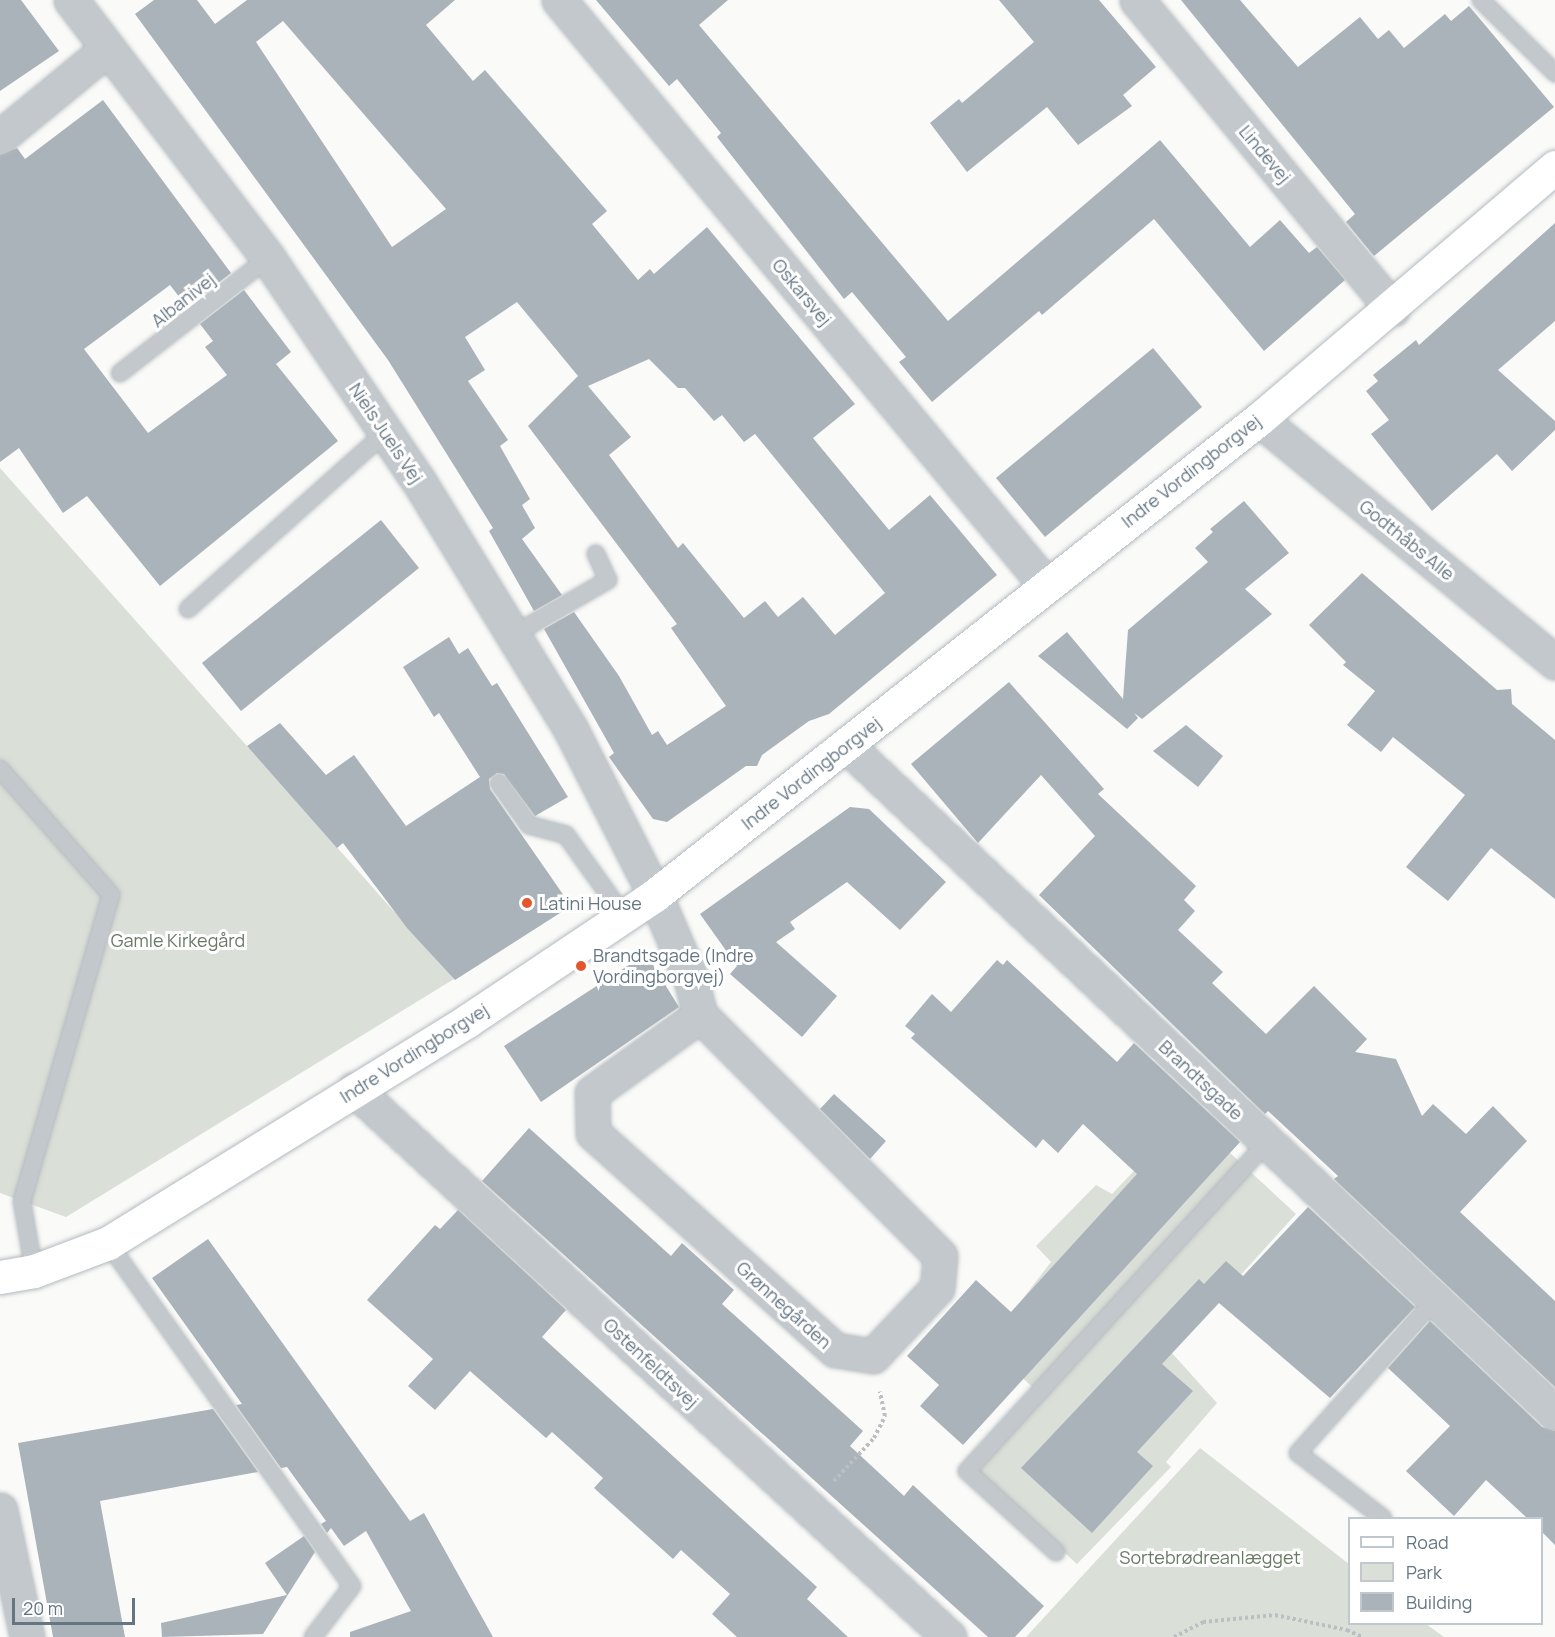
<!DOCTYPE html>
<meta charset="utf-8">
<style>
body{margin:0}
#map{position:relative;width:1555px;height:1637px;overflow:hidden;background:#fafaf8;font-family:Manrope,sans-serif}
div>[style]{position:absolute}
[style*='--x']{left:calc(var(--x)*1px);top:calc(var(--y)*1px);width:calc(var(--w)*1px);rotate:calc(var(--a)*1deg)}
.green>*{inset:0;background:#dadfd7}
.building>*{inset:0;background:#aab3b9}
.path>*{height:4px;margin-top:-2px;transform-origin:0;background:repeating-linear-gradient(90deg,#bbbfc2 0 3px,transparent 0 6px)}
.roads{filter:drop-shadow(0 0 2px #b3babf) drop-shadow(0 0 2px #b3babf)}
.lane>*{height:16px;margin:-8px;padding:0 8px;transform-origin:8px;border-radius:8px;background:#c3c8cc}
.street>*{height:33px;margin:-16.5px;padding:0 16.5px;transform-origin:16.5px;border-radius:16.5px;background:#c3c8cc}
.secondary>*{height:33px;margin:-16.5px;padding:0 16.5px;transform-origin:16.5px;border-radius:16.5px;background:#fff}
.dots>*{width:16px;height:16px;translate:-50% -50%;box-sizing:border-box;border:3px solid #fff;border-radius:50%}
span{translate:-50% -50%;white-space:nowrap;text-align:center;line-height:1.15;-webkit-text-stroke:6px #fff;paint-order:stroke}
.street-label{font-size:18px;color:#657683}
.poi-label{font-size:18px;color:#657683}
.left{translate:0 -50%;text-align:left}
.park-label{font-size:18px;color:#687a64}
.legend{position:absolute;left:1348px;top:1517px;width:195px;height:108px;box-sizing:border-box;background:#fff;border:2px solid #c1c8cd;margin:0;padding:8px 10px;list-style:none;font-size:18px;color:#657683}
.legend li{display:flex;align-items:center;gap:12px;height:30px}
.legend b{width:30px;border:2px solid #c1c8cd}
.scale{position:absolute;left:12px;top:1598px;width:123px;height:27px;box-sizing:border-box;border:3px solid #657683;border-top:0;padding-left:8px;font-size:18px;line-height:21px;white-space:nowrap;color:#657683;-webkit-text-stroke:4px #fff;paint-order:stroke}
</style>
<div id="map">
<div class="green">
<div style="clip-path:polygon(0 468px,454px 979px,66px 1217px,0 1193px)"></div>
<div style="clip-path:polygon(1188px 1114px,1296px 1214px,1171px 1352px,1217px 1403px,1166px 1462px,1171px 1467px,1077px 1564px,977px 1473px,1043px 1397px,987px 1345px,1051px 1262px,1036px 1246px,1096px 1185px,1112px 1194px)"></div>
<div style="clip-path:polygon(1200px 1448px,1349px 1564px,1350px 1624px,1426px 1624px,1444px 1637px,1026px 1637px)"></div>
</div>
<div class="building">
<div style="clip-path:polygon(0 0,21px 0,59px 51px,0 91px)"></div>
<div style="clip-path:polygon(evenodd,154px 0,197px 0,215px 24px,247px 0,455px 0,426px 25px,473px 81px,485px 70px,607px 211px,592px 224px,638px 280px,650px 269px,654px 274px,707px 227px,855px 404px,813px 438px,889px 530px,930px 495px,997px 575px,829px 714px,809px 721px,762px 755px,757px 766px,746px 766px,667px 822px,653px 819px,609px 757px,614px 753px,544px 629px,574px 612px,619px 676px,652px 735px,658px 731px,667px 745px,726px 706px,671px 628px,677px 624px,528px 426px,578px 376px,517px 302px,465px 337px,485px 370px,468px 381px,508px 440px,500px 446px,530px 499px,522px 505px,535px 528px,522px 539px,562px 595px,534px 611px,489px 531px,493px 528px,388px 360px,135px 14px,154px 0,283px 21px,446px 209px,392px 247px,256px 42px,283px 21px,154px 0,649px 359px,678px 388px,685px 388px,714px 421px,722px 415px,744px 442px,755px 434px,885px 593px,835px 635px,803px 597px,778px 617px,765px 601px,744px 618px,683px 543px,678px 548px,609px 455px,631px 437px,588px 386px,649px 359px)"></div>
<div style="clip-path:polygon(596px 0,728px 0,699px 25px,948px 321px,1160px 140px,1250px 247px,1280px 220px,1309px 253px,1317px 247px,1345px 280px,1264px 351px,1154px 219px,1042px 315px,1039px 311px,932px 402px,899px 362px,906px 357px,852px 292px,844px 299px,717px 137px,721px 133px,677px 79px,669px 86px)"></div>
<div style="clip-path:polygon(999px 0,1099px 0,1156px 67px,1123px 95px,1132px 106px,1078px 145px,1047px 107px,967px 172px,930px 123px,959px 99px,962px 103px,1034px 42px)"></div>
<div style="clip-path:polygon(1181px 0,1240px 0,1298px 67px,1360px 17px,1378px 39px,1389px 30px,1404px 48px,1445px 14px,1451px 21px,1469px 6px,1554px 107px,1374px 256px,1346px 222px,1355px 214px)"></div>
<div style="clip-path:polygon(103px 100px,231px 273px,187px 307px,170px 285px,84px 349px,148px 433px,227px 375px,205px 347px,213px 341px,200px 324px,244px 290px,291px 352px,276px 364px,338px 441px,160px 586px,87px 496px,63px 513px,19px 448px,0 462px,0 155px,17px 148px,25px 159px)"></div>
<div style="clip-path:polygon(1555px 223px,1555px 321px,1498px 370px,1555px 421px,1555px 430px,1512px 471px,1497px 454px,1432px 511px,1371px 434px,1389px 420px,1366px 391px,1378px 381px,1373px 375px,1416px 340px,1419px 345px)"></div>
<div style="clip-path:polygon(1153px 348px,1202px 407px,1045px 537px,996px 478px)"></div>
<div style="clip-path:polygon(1244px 501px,1289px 553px,1245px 589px,1272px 614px,1142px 719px,1134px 713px,1138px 718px,1127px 729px,1038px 656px,1067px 632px,1123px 699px,1128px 630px,1208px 562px,1195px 548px,1213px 532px,1210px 529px)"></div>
<div style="clip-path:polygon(381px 520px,419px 568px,241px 711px,202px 663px)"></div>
<div style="clip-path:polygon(1362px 573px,1497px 690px,1511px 689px,1512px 704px,1555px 740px,1555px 899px,1491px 848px,1448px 901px,1406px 867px,1465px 795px,1393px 737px,1381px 752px,1347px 725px,1375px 691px,1343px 665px,1346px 662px,1309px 625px)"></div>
<div style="clip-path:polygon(449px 637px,459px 654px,468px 648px,492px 686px,497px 683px,568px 797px,535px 816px,504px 774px,497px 773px,489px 779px,490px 789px,571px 906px,455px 980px,407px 928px,343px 843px,337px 848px,247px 746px,280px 723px,326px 775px,354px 755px,406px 826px,480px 777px,439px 713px,434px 717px,403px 667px)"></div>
<div style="clip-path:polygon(1009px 682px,1104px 789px,1098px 794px,1196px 886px,1184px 900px,1195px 911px,1178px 930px,1223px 972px,1212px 983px,1266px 1034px,1314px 986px,1367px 1039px,1355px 1052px,1396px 1059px,1422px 1116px,1433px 1104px,1466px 1134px,1493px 1106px,1527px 1141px,1460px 1212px,1555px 1301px,1555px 1387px,1334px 1179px,1338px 1176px,1268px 1111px,1265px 1114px,1039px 895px,1095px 836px,1041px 775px,978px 843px,911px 764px)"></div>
<div style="clip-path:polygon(1186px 725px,1223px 756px,1198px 787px,1153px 751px)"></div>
<div style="clip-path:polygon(850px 807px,869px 809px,946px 882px,900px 930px,847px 882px,790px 922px,795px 929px,776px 942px,837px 996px,802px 1037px,730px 974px,737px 966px,700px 914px)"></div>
<div style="clip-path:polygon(646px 954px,679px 1007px,541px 1102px,504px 1046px)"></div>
<div style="clip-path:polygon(997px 960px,1003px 965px,1007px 960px,1117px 1062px,1134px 1043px,1240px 1142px,963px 1445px,920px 1406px,939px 1385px,907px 1356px,976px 1280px,1011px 1312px,1137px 1174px,1083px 1124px,1058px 1153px,1043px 1139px,1036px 1148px,911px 1038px,915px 1034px,905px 1026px,932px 994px,951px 1012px)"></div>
<div style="clip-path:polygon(834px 1094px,886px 1141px,870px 1159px,820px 1109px)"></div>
<div style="clip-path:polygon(529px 1128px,671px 1256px,682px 1243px,734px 1290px,722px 1304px,863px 1431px,850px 1446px,904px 1496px,913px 1485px,1044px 1606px,1015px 1637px,988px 1637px,482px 1181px)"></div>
<div style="clip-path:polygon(1308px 1207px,1415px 1307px,1330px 1398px,1219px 1303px,1162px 1364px,1193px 1391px,1137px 1452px,1153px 1466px,1092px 1533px,1021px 1468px,1199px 1279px,1204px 1284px,1226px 1261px,1243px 1276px)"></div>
<div style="clip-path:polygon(458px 1210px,566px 1310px,542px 1337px,817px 1587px,807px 1599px,848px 1637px,737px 1637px,712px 1614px,730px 1594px,681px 1550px,673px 1559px,594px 1488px,603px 1478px,552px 1432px,546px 1438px,470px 1371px,435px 1410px,408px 1386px,433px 1359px,367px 1300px,435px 1225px,440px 1229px)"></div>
<div style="clip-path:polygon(208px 1239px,410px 1521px,424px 1513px,493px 1637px,350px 1637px,350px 1632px,411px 1611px,366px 1531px,344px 1546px,331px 1528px,327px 1533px,321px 1524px,326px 1521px,287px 1467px,281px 1468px,236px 1405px,242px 1404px,152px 1278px)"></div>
<div style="clip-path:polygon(1430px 1321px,1542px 1427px,1555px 1431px,1555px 1545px,1542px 1532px,1542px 1518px,1527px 1518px,1486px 1480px,1454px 1516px,1406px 1471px,1450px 1426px,1388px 1368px)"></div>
<div style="clip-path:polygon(213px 1409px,258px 1472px,100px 1501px,125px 1637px,53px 1637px,18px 1443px)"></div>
<div style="clip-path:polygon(304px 1536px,315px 1552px,263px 1634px,162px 1637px,161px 1623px,287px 1595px,265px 1563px)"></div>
</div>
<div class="path">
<div style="--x:834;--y:1481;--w:59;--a:-47.1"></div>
<div style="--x:874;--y:1438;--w:25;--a:-63"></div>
<div style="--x:885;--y:1416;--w:25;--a:-102"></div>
<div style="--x:1174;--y:1637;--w:33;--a:-27"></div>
<div style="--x:1203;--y:1622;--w:72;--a:-5.6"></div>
<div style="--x:1275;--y:1615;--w:74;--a:11.8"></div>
<div style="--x:1347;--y:1630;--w:17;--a:25"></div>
</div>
<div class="roads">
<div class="lane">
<div style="--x:1481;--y:0;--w:104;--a:44.6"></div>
<div style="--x:120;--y:373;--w:187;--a:-37.8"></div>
<div style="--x:188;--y:609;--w:266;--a:-41.8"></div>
<div style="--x:513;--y:635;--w:110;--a:-30.1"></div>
<div style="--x:608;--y:580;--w:29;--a:-115"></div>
<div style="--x:0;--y:769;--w:168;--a:48.6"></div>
<div style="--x:111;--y:895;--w:319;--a:106.2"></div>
<div style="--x:22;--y:1201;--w:71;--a:80.3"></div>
<div style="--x:499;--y:783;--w:52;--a:54.5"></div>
<div style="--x:529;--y:825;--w:38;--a:15"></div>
<div style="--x:566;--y:835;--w:100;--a:54.4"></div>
<div style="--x:108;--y:1243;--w:421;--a:54.6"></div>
<div style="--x:352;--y:1586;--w:64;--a:127.4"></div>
<div style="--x:1383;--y:1518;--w:107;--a:-142.6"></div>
<div style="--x:1298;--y:1453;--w:205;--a:-48.2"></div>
<div style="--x:1056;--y:1552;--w:120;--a:-137.7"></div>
<div style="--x:967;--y:1471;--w:445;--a:-47.6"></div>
</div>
<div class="street">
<div style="--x:71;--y:0;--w:325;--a:52.6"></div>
<div style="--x:268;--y:258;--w:268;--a:56"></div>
<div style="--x:418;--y:480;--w:291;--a:58.5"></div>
<div style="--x:570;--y:728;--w:187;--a:63"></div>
<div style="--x:655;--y:895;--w:91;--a:66.8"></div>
<div style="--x:691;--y:979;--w:37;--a:76"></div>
<div style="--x:700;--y:1015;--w:340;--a:45.1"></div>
<div style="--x:940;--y:1256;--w:32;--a:95"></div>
<div style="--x:937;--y:1288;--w:93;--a:133.3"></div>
<div style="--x:873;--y:1356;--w:38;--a:-171"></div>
<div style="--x:835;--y:1350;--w:325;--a:-138.1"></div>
<div style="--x:593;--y:1133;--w:40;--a:-91.4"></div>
<div style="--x:592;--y:1093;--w:133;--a:-35.8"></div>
<div style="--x:559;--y:0;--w:760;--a:50.23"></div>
<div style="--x:1137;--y:0;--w:401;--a:50.4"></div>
<div style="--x:0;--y:137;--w:139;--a:-39.4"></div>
<div style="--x:1259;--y:419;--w:383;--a:39.4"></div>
<div style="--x:847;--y:746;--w:973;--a:43.29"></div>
<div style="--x:354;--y:1089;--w:809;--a:42.65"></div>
<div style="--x:0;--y:1510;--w:130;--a:78"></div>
</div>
<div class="secondary">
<div style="--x:0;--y:1277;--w:35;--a:-10"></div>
<div style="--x:34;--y:1271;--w:79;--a:-20.7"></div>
<div style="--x:108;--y:1243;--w:422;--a:-31.7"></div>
<div style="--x:467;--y:1021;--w:226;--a:-33.8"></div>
<div style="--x:655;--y:895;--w:769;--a:-38.24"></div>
<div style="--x:1259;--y:419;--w:389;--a:-40.4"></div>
</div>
</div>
<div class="dots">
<div style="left:527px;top:903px;background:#e4572e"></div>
<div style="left:581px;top:966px;background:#e4572e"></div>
</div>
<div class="street-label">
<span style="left:1265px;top:154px;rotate:50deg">Lindevej</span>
<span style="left:802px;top:292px;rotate:50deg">Oskarsvej</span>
<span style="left:183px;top:300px;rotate:-38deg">Albanivej</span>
<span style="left:386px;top:433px;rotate:56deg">Niels Juels Vej</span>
<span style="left:1191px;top:471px;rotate:-38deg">Indre Vordingborgvej</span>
<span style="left:1407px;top:540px;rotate:39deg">Godthåbs Alle</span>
<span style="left:811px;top:773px;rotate:-38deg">Indre Vordingborgvej</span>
<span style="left:414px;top:1053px;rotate:-32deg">Indre Vordingborgvej</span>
<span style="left:1201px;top:1080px;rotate:43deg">Brandtsgade</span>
<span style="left:784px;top:1305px;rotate:42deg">Grønnegården</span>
<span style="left:651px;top:1363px;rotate:43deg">Ostenfeldtsvej</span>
</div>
<div class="poi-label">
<span class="left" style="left:539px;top:903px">Latini House</span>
<span class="left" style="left:593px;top:966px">Brandtsgade (Indre<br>Vordingborgvej)</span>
</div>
<div class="park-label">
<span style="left:178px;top:940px">Gamle Kirkegård</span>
<span style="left:1210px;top:1557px">Sortebrødreanlægget</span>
</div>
<ul class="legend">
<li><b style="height:8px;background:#fff"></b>Road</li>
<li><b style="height:16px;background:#dadfd7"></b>Park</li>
<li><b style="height:16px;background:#aab3b9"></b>Building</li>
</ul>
<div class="scale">20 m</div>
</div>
